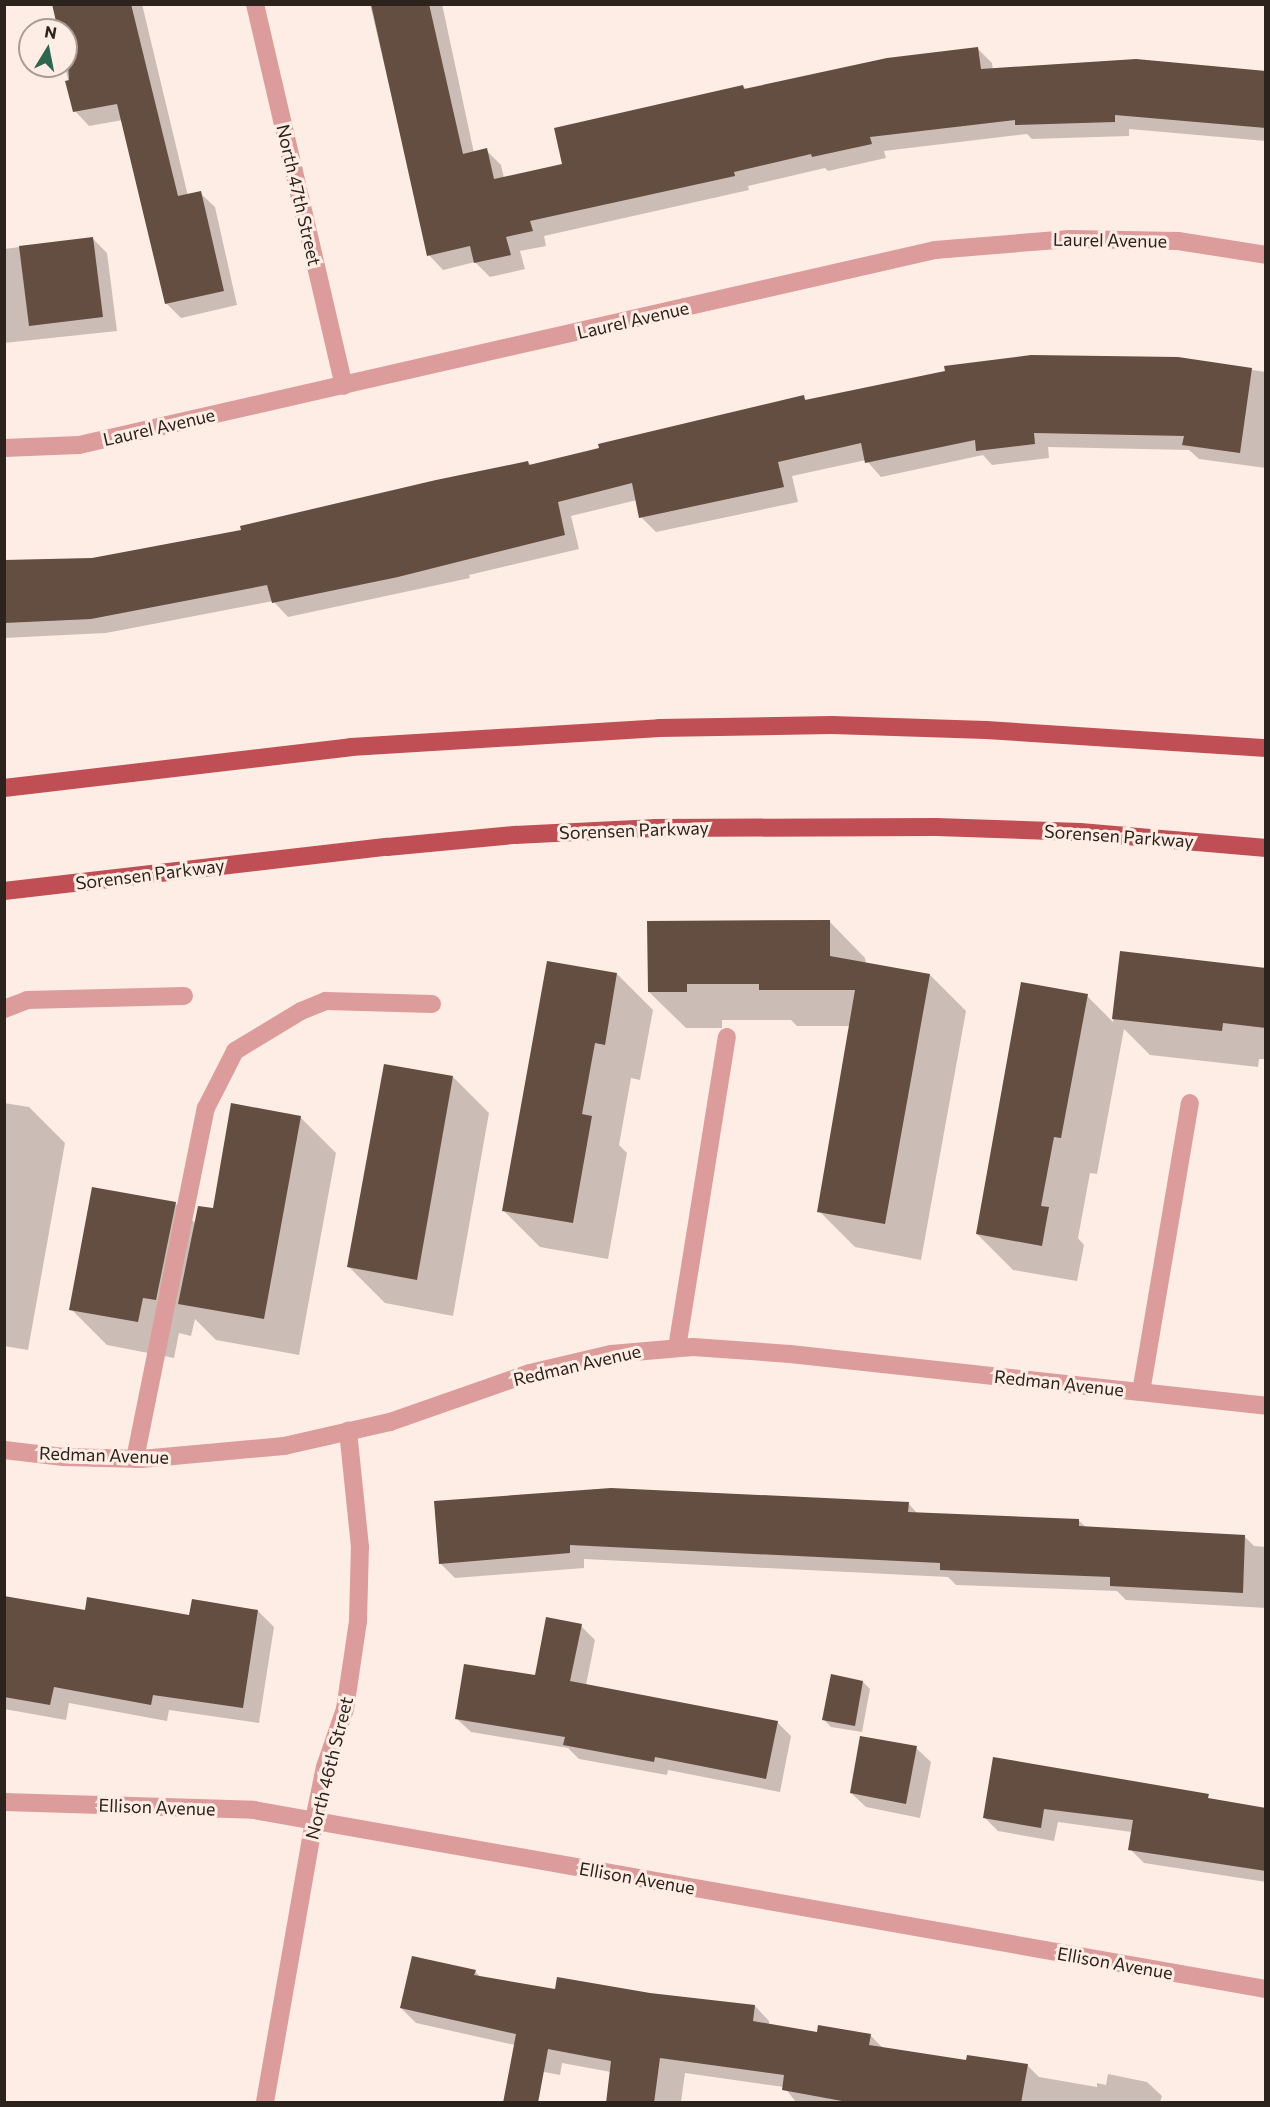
<!DOCTYPE html>
<style>
body{margin:0}
#map{position:relative;width:1270px;height:2107px;overflow:hidden;background:#feede4;font-family:Commissioner,sans-serif}
div>[style]{position:absolute}
[style*='--x']{left:calc(var(--x)*1px);top:calc(var(--y)*1px);width:calc(var(--w)*1px);rotate:calc(var(--a)*1deg)}
.shadow>*{inset:0;background:#0003}
.building>*{inset:0;background:#644d41}
.service>*{height:18px;margin:-9px;padding:0 9px;transform-origin:9px;border-radius:9px;background:#dc9c9c}
.minor>*{height:18px;margin:-9px;padding:0 9px;transform-origin:9px;border-radius:9px;background:#dc9c9c}
.tertiary>*{height:18px;margin:-9px;padding:0 9px;transform-origin:9px;border-radius:9px;background:#dc9c9c}
.primary>*{height:18px;margin:-9px;padding:0 9px;transform-origin:9px;border-radius:9px;background:#c04f55}
span{translate:-50% -50%;white-space:nowrap;text-align:center;line-height:1.15;-webkit-text-stroke:6px #feede4;paint-order:stroke}
.street-label{font-size:18px;color:#2d231d}
.frame{position:absolute;inset:0;border:6px solid #2d231d;pointer-events:none}
.north{position:absolute;left:18px;top:18px;width:60px;height:60px;box-sizing:border-box;background:#feede4;border:2px solid #aa9c94;border-radius:50%;rotate:10deg;font-size:16px;font-weight:700;line-height:24px;text-align:center;color:#2d231d}
.north::after{content:'';display:block;margin:auto;width:21px;height:27px;background:#2d6750;clip-path:polygon(50% 0,100% 100%,50% 72%,0 100%)}
</style>
<div id="map">
<div class="shadow">
<div style="clip-path:polygon(53px 4px,142px 4px,188px 196px,200px 193px,215px 207px,237px 305px,181px 318px,166px 303px,123px 120px,89px 126px,75px 111px,65px 66px,66px 30px,58px 30px)"></div>
<div style="clip-path:polygon(370px 4px,442px 4px,474px 153px,486px 150px,501px 165px,504px 178px,564px 165px,743px 86px,747px 90px,978px 49px,992px 63px,993px 70px,1266px 77px,1266px 141px,1129px 129px,1129px 136px,1032px 139px,1027px 134px,884px 151px,886px 158px,828px 171px,825px 168px,748px 186px,749px 190px,544px 236px,546px 246px,520px 251px,525px 269px,490px 277px,475px 262px,443px 270px,429px 255px)"></div>
<div style="clip-path:polygon(92px 238px,107px 253px,117px 331px,4px 343px,4px 249px)"></div>
<div style="clip-path:polygon(1178px 359px,1266px 372px,1266px 468px,1199px 459px,1189px 450px,1048px 447px,1049px 458px,992px 465px,983px 455px,881px 477px,866px 460px,792px 476px,798px 502px,656px 532px,641px 517px,637px 500px,571px 516px,579px 549px,469px 575px,470px 578px,288px 617px,273px 601px,106px 633px,4px 638px,4px 562px,92px 559px,242px 531px,528px 462px,532px 466px,803px 397px,807px 401px)"></div>
<div style="clip-path:polygon(829px 921px,865px 958px,866px 964px,930px 975px,966px 1011px,921px 1260px,855px 1247px,819px 1211px,850px 1026px,797px 1026px,791px 1020px,722px 1020px,722px 1028px,686px 1028px,649px 992px)"></div>
<div style="clip-path:polygon(1121px 953px,1266px 969px,1266px 1059px,1259px 1059px,1258px 1067px,1150px 1055px,1124px 1029px,1097px 1174px,1090px 1173px,1078px 1238px,1084px 1245px,1077px 1281px,1013px 1270px,977px 1234px,1087px 996px,1113px 1022px)"></div>
<div style="clip-path:polygon(617px 974px,653px 1010px,640px 1080px,631px 1078px,619px 1145px,627px 1153px,608px 1259px,540px 1247px,504px 1211px)"></div>
<div style="clip-path:polygon(453px 1077px,489px 1113px,453px 1316px,385px 1303px,349px 1267px)"></div>
<div style="clip-path:polygon(4px 1103px,29px 1107px,65px 1143px,28px 1350px,4px 1346px)"></div>
<div style="clip-path:polygon(300px 1117px,336px 1153px,299px 1355px,216px 1340px,195px 1319px,191px 1336px,179px 1333px,174px 1358px,107px 1345px,71px 1309px,175px 1203px,196px 1224px,214px 1210px)"></div>
<div style="clip-path:polygon(436px 1503px,908px 1503px,918px 1514px,1078px 1520px,1087px 1528px,1245px 1537px,1254px 1546px,1266px 1547px,1266px 1608px,1126px 1600px,1117px 1591px,956px 1585px,948px 1577px,584px 1559px,584px 1568px,455px 1578px,440px 1563px)"></div>
<div style="clip-path:polygon(4px 1597px,86px 1612px,191px 1617px,258px 1611px,274px 1627px,259px 1723px,169px 1710px,167px 1721px,69px 1703px,66px 1720px,4px 1709px)"></div>
<div style="clip-path:polygon(581px 1626px,595px 1640px,586px 1685px,777px 1722px,791px 1736px,780px 1792px,668px 1770px,667px 1775px,579px 1759px,568px 1748px,471px 1732px,457px 1719px,536px 1677px)"></div>
<div style="clip-path:polygon(863px 1682px,870px 1689px,862px 1732px,831px 1727px,824px 1720px)"></div>
<div style="clip-path:polygon(916px 1748px,931px 1762px,920px 1818px,866px 1807px,851px 1793px)"></div>
<div style="clip-path:polygon(995px 1759px,1266px 1809px,1266px 1882px,1144px 1863px,1130px 1849px,1132px 1832px,1058px 1822px,1054px 1841px,998px 1831px,984px 1817px)"></div>
<div style="clip-path:polygon(475px 1971px,481px 1978px,556px 1991px,650px 1995px,755px 2006px,769px 2021px,769px 2025px,818px 2034px,870px 2035px,883px 2048px,968px 2061px,1027px 2065px,1039px 2077px,1097px 2087px,1097px 2083px,1106px 2085px,1108px 2074px,1147px 2082px,1162px 2096px,1160px 2102px,796px 2102px,784px 2087px,685px 2073px,681px 2102px,607px 2102px,611px 2072px,562px 2063px,560px 2075px,528px 2069px,515px 2045px,416px 2023px,401px 2008px)"></div>
</div>
<div class="building">
<div style="clip-path:polygon(52px 4px,131px 4px,178px 196px,201px 191px,224px 291px,165px 304px,117px 104px,73px 112px,65px 81px,69px 80px,66px 30px,58px 30px)"></div>
<div style="clip-path:polygon(371px 4px,429px 4px,463px 154px,487px 148px,494px 179px,562px 164px,554px 128px,743px 85px,744px 89px,887px 58px,978px 47px,981px 69px,1136px 59px,1266px 71px,1266px 128px,1115px 115px,1115px 122px,1015px 125px,1015px 120px,870px 137px,872px 144px,812px 157px,811px 154px,734px 172px,735px 176px,530px 221px,533px 231px,506px 237px,511px 255px,474px 263px,470px 246px,427px 256px)"></div>
<div style="clip-path:polygon(93px 237px,103px 317px,29px 326px,19px 246px)"></div>
<div style="clip-path:polygon(1031px 355px,1178px 357px,1252px 368px,1240px 453px,1182px 445px,1184px 436px,1034px 433px,1035px 444px,976px 451px,975px 440px,865px 463px,861px 443px,778px 462px,784px 487px,639px 518px,632px 483px,558px 502px,565px 535px,398px 577px,272px 603px,267px 585px,91px 619px,4px 623px,4px 560px,92px 558px,241px 530px,240px 526px,436px 480px,528px 461px,529px 465px,599px 448px,598px 444px,804px 395px,805px 400px,945px 371px,944px 366px)"></div>
<div style="clip-path:polygon(830px 920px,830px 956px,930px 974px,885px 1224px,817px 1212px,855px 990px,759px 990px,759px 984px,687px 984px,687px 992px,648px 992px,647px 921px)"></div>
<div style="clip-path:polygon(1120px 951px,1266px 968px,1266px 1028px,1223px 1023px,1222px 1031px,1112px 1019px)"></div>
<div style="clip-path:polygon(547px 961px,617px 973px,605px 1045px,595px 1043px,582px 1114px,592px 1116px,573px 1223px,502px 1211px)"></div>
<div style="clip-path:polygon(1021px 982px,1088px 994px,1061px 1138px,1054px 1137px,1041px 1206px,1049px 1207px,1042px 1246px,976px 1234px)"></div>
<div style="clip-path:polygon(384px 1064px,453px 1076px,417px 1280px,347px 1267px)"></div>
<div style="clip-path:polygon(231px 1103px,301px 1116px,264px 1319px,178px 1304px,198px 1206px,213px 1208px)"></div>
<div style="clip-path:polygon(92px 1187px,176px 1202px,156px 1300px,143px 1298px,138px 1322px,69px 1310px)"></div>
<div style="clip-path:polygon(611px 1488px,909px 1502px,908px 1512px,1079px 1519px,1079px 1526px,1245px 1535px,1243px 1593px,1110px 1586px,1110px 1577px,940px 1570px,940px 1563px,570px 1545px,570px 1553px,439px 1564px,434px 1501px)"></div>
<div style="clip-path:polygon(4px 1596px,85px 1610px,87px 1597px,189px 1615px,192px 1599px,258px 1610px,243px 1708px,153px 1695px,151px 1705px,54px 1687px,50px 1705px,4px 1697px)"></div>
<div style="clip-path:polygon(546px 1617px,582px 1624px,570px 1681px,778px 1721px,766px 1779px,655px 1757px,654px 1762px,563px 1745px,565px 1737px,455px 1719px,464px 1664px,535px 1675px)"></div>
<div style="clip-path:polygon(831px 1674px,863px 1681px,855px 1726px,822px 1720px)"></div>
<div style="clip-path:polygon(860px 1736px,917px 1746px,906px 1804px,850px 1793px)"></div>
<div style="clip-path:polygon(993px 1757px,1209px 1794px,1208px 1798px,1266px 1808px,1266px 1871px,1128px 1850px,1133px 1820px,1044px 1809px,1041px 1828px,983px 1818px)"></div>
<div style="clip-path:polygon(412px 1956px,476px 1970px,474px 1975px,555px 1989px,557px 1977px,650px 1993px,755px 2005px,753px 2021px,817px 2032px,818px 2025px,871px 2034px,869px 2045px,966px 2060px,967px 2055px,1028px 2064px,1021px 2103px,853px 2103px,782px 2090px,784px 2075px,660px 2058px,654px 2103px,606px 2103px,611px 2061px,548px 2049px,538px 2103px,503px 2103px,516px 2034px,400px 2008px)"></div>
</div>
<div class="service">
<div style="--x:4;--y:1009;--w:25;--a:-21"></div>
<div style="--x:27;--y:1000;--w:157;--a:-1.5"></div>
<div style="--x:677;--y:1348;--w:315;--a:-80.9"></div>
<div style="--x:1141;--y:1392;--w:293;--a:-80.4"></div>
<div style="--x:135;--y:1459;--w:358;--a:-78.6"></div>
<div style="--x:206;--y:1108;--w:64;--a:-63"></div>
<div style="--x:235;--y:1051;--w:77;--a:-31.2"></div>
<div style="--x:301;--y:1011;--w:27;--a:-22"></div>
<div style="--x:326;--y:1001;--w:106;--a:1.6"></div>
</div>
<div class="minor">
<div style="--x:255;--y:4;--w:392;--a:76.9"></div>
<div style="--x:4;--y:448;--w:75;--a:-2.3"></div>
<div style="--x:79;--y:445;--w:878;--a:-12.83"></div>
<div style="--x:935;--y:250;--w:135;--a:-4.7"></div>
<div style="--x:1070;--y:239;--w:108;--a:1.1"></div>
<div style="--x:1178;--y:241;--w:89;--a:9"></div>
<div style="--x:4;--y:1802;--w:250;--a:1.8"></div>
<div style="--x:254;--y:1810;--w:1028;--a:10.03"></div>
<div style="--x:265;--y:2102;--w:286;--a:-80.1"></div>
<div style="--x:314;--y:1820;--w:54;--a:-78.3"></div>
<div style="--x:325;--y:1767;--w:61;--a:-71"></div>
<div style="--x:345;--y:1709;--w:89;--a:-81.6"></div>
<div style="--x:358;--y:1621;--w:74;--a:-88.5"></div>
<div style="--x:360;--y:1547;--w:117;--a:-95.9"></div>
</div>
<div class="tertiary">
<div style="--x:4;--y:1450;--w:60;--a:6.7"></div>
<div style="--x:64;--y:1457;--w:77;--a:1.5"></div>
<div style="--x:141;--y:1459;--w:144;--a:-5.2"></div>
<div style="--x:284;--y:1446;--w:109;--a:-12.8"></div>
<div style="--x:390;--y:1422;--w:148;--a:-19.3"></div>
<div style="--x:530;--y:1373;--w:83;--a:-13.2"></div>
<div style="--x:611;--y:1354;--w:82;--a:-4.9"></div>
<div style="--x:693;--y:1347;--w:97;--a:4.1"></div>
<div style="--x:790;--y:1354;--w:479;--a:6.2"></div>
</div>
<div class="primary">
<div style="--x:4;--y:788;--w:349;--a:-6.7"></div>
<div style="--x:351;--y:747;--w:309;--a:-3.5"></div>
<div style="--x:659;--y:728;--w:173;--a:-1"></div>
<div style="--x:832;--y:725;--w:154;--a:1.9"></div>
<div style="--x:986;--y:730;--w:281;--a:3.7"></div>
<div style="--x:4;--y:891;--w:386;--a:-6.6"></div>
<div style="--x:387;--y:847;--w:129;--a:-5.4"></div>
<div style="--x:515;--y:835;--w:141;--a:-2.8"></div>
<div style="--x:656;--y:828;--w:280;--a:-0.2"></div>
<div style="--x:936;--y:827;--w:144;--a:2"></div>
<div style="--x:1080;--y:832;--w:187;--a:4.9"></div>
</div>
<div class="street-label">
<span style="left:299px;top:195px;rotate:77deg">North 47th Street</span>
<span style="left:1110px;top:240px;rotate:1deg">Laurel Avenue</span>
<span style="left:633px;top:320px;rotate:-13deg">Laurel Avenue</span>
<span style="left:159px;top:427px;rotate:-13deg">Laurel Avenue</span>
<span style="left:634px;top:830px;rotate:-2deg">Sorensen Parkway</span>
<span style="left:1119px;top:836px;rotate:4deg">Sorensen Parkway</span>
<span style="left:150px;top:874px;rotate:-7deg">Sorensen Parkway</span>
<span style="left:577px;top:1365px;rotate:-13deg">Redman Avenue</span>
<span style="left:1059px;top:1383px;rotate:6deg">Redman Avenue</span>
<span style="left:104px;top:1455px;rotate:2deg">Redman Avenue</span>
<span style="left:329px;top:1768px;rotate:-76deg">North 46th Street</span>
<span style="left:157px;top:1807px;rotate:2deg">Ellison Avenue</span>
<span style="left:637px;top:1878px;rotate:10deg">Ellison Avenue</span>
<span style="left:1115px;top:1963px;rotate:10deg">Ellison Avenue</span>
</div>
<div class="frame"></div>
<div class="north">N</div>
</div>
